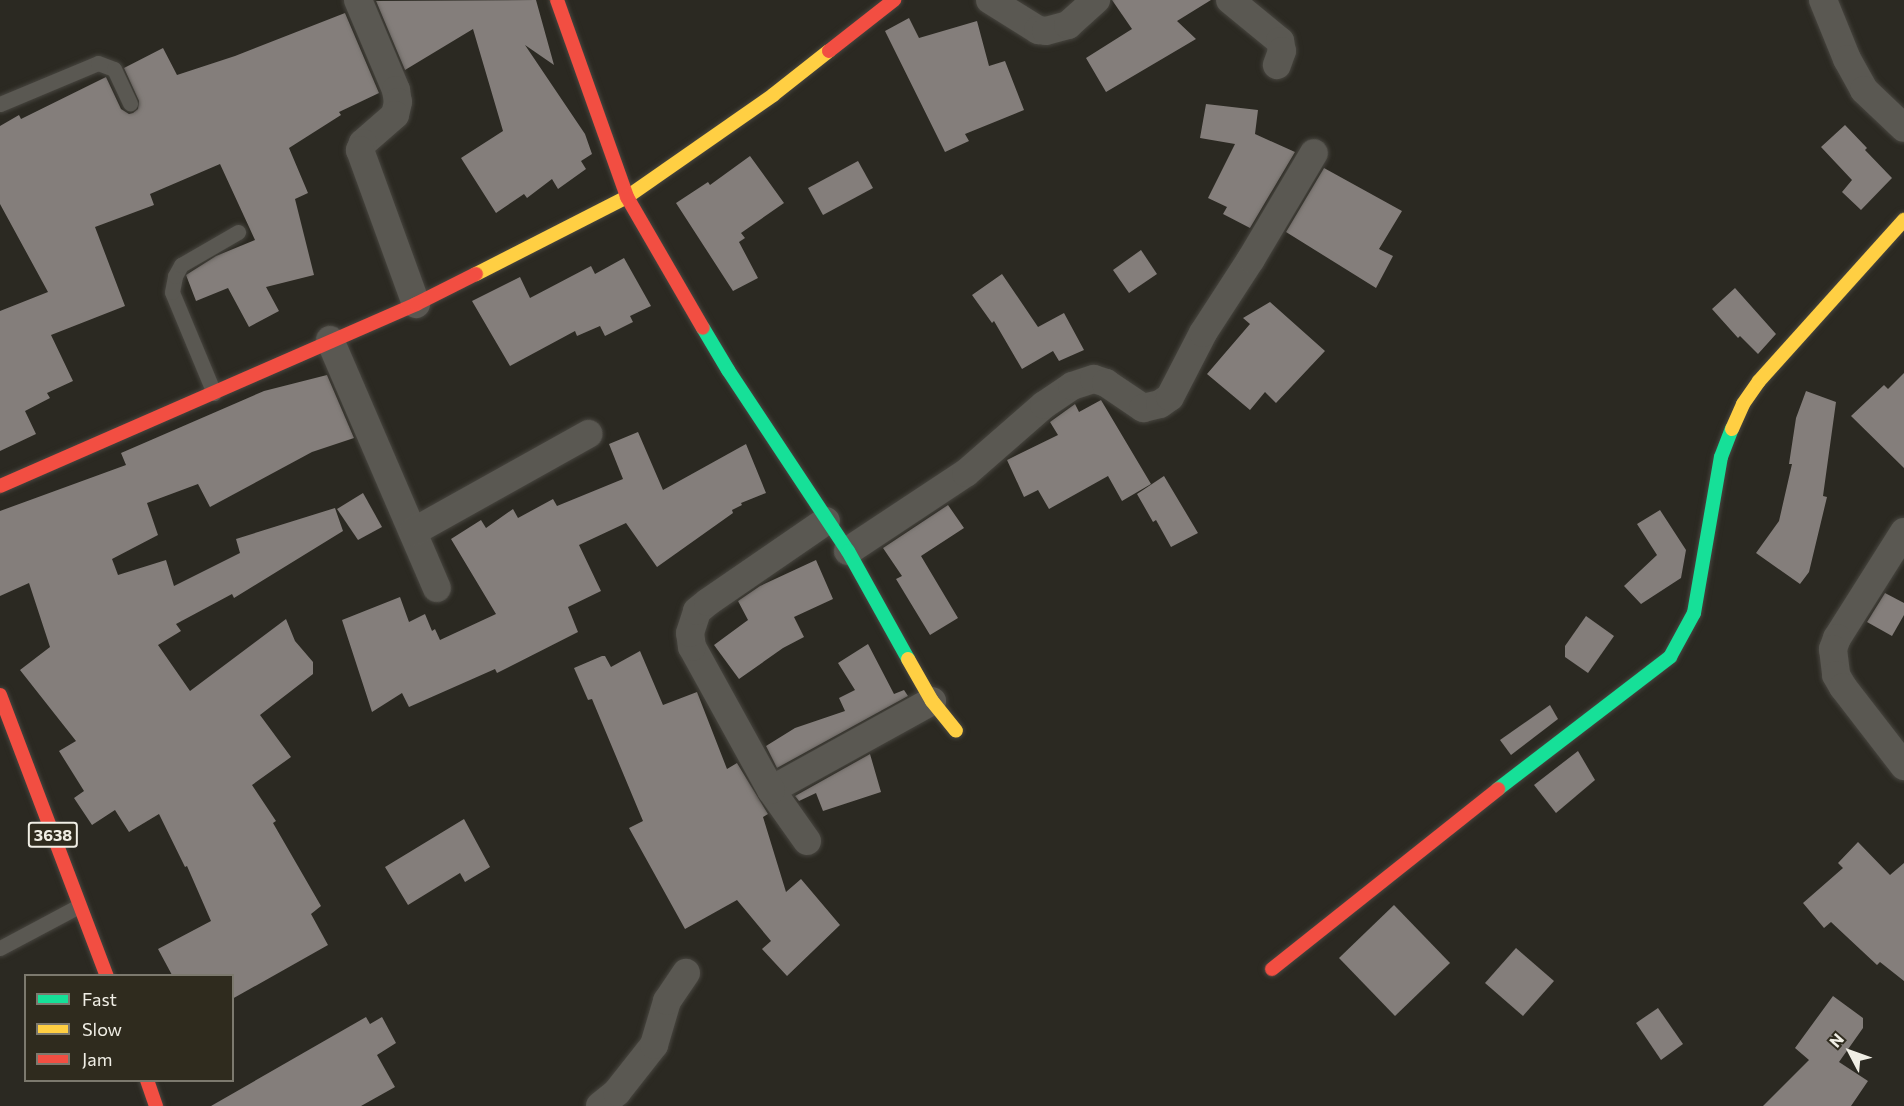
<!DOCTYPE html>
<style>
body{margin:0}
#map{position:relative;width:1904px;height:1106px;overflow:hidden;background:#2b2922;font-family:Commissioner,sans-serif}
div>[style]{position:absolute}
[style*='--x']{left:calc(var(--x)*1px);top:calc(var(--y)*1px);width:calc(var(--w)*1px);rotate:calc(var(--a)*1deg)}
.building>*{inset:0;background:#847e7b}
.roads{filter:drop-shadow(0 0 2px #47453f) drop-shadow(0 0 2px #47453f)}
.lane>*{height:15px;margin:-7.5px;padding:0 7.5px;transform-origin:7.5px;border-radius:7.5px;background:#5a5852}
.street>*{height:28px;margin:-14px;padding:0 14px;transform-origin:14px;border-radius:14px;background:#5a5852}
.fast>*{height:14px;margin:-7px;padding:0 7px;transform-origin:7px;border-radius:7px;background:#16e098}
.slow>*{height:14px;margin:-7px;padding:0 7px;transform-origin:7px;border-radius:7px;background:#ffcf43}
.jam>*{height:14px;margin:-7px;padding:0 7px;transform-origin:7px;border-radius:7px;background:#f24e42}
span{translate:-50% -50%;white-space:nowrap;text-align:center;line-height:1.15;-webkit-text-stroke:6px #2f2b1e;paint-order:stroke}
.shield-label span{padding:2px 4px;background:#2f2b1e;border:2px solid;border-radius:4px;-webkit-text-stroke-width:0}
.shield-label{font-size:16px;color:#f0eee5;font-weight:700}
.legend{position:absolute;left:24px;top:974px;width:210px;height:108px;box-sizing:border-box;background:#2f2b1e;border:2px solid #7c796e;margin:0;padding:8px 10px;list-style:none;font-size:18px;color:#f0eee5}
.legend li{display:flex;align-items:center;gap:12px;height:30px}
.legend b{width:30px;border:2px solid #7c796e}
.north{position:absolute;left:1820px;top:1022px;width:60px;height:60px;-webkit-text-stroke:4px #2f2b1e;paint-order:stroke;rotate:311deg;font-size:16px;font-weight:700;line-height:24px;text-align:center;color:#f0eee5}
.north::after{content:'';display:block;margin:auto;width:21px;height:27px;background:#f0eee5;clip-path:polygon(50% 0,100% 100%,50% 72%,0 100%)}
</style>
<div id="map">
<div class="building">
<div style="clip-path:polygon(536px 0,554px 65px,525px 45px,585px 134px,592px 154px,581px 161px,586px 169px,558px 189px,552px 179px,527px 198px,524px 194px,496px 213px,461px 158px,503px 131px,473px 29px,405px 70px,376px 1px)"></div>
<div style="clip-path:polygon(1112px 0,1211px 0,1177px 21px,1196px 39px,1106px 92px,1086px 58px,1132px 29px)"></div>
<div style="clip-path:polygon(345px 13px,379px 93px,339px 112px,341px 115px,289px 148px,308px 193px,295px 199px,314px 275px,266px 287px,279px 311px,249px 327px,228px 288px,196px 301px,186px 275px,216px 256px,255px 240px,220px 164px,150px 194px,154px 205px,95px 227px,125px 306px,51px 335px,73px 381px,47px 393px,50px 398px,25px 411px,36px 434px,0 451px,0 311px,48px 292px,0 204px,0 126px,19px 115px,21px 119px,106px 77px,121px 109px,129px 114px,133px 113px,138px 109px,139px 101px,124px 68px,163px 48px,177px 75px,235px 56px)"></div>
<div style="clip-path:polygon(909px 18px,919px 38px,977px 21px,989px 66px,1005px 61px,1024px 110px,965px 134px,969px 141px,945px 152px,885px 31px)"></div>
<div style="clip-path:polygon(1206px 104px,1258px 110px,1255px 134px,1295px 152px,1250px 228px,1223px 214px,1227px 207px,1208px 198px,1235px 144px,1200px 138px)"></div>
<div style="clip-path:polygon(1845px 125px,1867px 148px,1865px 150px,1892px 178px,1861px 210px,1842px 192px,1852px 180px,1821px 147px)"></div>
<div style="clip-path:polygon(750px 156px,784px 203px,741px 233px,745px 238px,739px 242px,758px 278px,733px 291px,676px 203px,708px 182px,710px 185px)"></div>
<div style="clip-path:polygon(858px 161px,873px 188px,823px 215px,808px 188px)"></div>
<div style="clip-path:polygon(1324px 168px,1402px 211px,1379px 249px,1393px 256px,1376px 288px,1286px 232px)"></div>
<div style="clip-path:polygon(1141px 250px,1157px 274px,1129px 293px,1113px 270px)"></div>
<div style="clip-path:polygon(624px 258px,651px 306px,630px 316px,633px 322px,605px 336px,600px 326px,577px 336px,575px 331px,510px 366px,472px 301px,520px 277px,530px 298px,591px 266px,595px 274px)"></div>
<div style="clip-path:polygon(1002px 274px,1038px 327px,1064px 313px,1084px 350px,1059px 361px,1053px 351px,1022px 369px,994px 321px,992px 323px,972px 295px)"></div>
<div style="clip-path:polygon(1735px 288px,1776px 334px,1758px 354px,1740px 336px,1738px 338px,1712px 309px)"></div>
<div style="clip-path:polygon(1270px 302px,1325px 351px,1276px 403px,1265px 392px,1250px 410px,1207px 374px,1250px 324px,1243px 318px)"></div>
<div style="clip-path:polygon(1904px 373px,1904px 468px,1851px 416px,1884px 385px,1888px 389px)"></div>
<div style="clip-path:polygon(327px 375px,354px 438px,312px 452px,210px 507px,198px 484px,147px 503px,158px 535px,112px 559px,118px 575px,166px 560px,174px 586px,240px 553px,236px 539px,335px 508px,343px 531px,234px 598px,232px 594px,176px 624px,181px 631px,158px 645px,190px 691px,286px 619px,295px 641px,313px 662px,313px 674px,260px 715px,291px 757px,252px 785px,276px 821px,273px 823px,321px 906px,311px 914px,328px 945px,232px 999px,232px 975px,172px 975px,158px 949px,211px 921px,187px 866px,185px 867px,159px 814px,129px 832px,115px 810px,92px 825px,74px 798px,84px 791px,59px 751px,76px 741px,20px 670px,50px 647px,29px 583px,0 596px,0 511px,126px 465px,121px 453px,264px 391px)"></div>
<div style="clip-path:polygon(1806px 391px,1836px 402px,1823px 496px,1827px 497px,1809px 572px,1800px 584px,1756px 553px,1779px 521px,1792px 464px,1789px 464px,1796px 418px)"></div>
<div style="clip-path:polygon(1101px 400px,1151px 484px,1122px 501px,1108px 476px,1049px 509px,1038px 490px,1024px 497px,1007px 460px,1058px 435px,1050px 422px,1075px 404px,1079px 412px)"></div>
<div style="clip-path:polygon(638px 432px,663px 490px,746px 444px,766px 493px,741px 503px,742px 505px,732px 510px,733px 513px,657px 567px,626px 523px,579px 545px,601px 591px,568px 607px,578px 632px,497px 673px,495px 669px,409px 707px,402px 693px,372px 712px,342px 620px,400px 597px,409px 622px,425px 614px,432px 631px,435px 629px,440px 640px,496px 614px,451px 539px,481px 520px,486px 528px,513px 509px,518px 518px,553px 499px,557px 506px,623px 479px,609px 444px)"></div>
<div style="clip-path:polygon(1164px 476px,1198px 533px,1171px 547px,1156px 520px,1153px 522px,1137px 494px)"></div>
<div style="clip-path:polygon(363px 493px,382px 527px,358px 540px,337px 509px)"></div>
<div style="clip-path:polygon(948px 505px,964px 528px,921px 556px,958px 618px,930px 635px,896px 579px,902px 576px,883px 548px)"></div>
<div style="clip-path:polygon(1660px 510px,1686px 550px,1681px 578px,1641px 604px,1624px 586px,1657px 555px,1637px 524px)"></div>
<div style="clip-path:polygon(816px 560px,833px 599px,794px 617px,804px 637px,783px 648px,739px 679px,714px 645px,748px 620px,738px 601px,760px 586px)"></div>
<div style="clip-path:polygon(1885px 593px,1904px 603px,1904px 615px,1892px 636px,1867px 622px)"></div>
<div style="clip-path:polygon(1586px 616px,1614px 636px,1588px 673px,1565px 657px,1565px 646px)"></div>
<div style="clip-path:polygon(868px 644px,894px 694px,904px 690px,908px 696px,777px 768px,766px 746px,795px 728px,845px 711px,839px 698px,855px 690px,838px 663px)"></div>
<div style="clip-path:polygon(640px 651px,663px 705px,697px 692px,727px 769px,737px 763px,768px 814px,763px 817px,786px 892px,801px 879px,840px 925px,787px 976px,762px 949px,771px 941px,737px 900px,685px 929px,629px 828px,643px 821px,592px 699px,588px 700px,574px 668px,602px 656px,605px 656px,611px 667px)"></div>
<div style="clip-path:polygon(1550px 705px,1558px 719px,1511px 755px,1500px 740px)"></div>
<div style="clip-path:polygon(1578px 751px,1595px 780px,1556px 813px,1534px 785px)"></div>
<div style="clip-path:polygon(870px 754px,881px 792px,823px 811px,816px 793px,799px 801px,795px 796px)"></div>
<div style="clip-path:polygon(464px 819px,490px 867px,465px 882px,460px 873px,408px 905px,385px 867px)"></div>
<div style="clip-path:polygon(1858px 842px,1890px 875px,1904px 863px,1904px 981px,1880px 962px,1877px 965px,1831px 922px,1824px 928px,1803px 903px,1843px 868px,1838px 863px)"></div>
<div style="clip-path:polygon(1394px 905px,1450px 963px,1395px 1016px,1339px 958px)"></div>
<div style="clip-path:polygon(1516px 948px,1554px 981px,1523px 1016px,1485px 983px)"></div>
<div style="clip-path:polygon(1833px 996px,1863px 1018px,1863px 1028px,1839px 1062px,1868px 1081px,1851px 1106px,1763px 1106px,1809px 1060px,1795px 1048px)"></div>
<div style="clip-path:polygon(1658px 1008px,1683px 1044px,1661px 1060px,1636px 1023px)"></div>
<div style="clip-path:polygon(366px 1017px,370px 1024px,382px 1017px,396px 1043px,377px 1055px,395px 1087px,361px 1106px,211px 1106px)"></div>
</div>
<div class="roads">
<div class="lane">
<div style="--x:0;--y:104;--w:106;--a:-22.7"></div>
<div style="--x:98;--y:63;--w:17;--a:21"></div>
<div style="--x:114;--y:69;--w:38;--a:65"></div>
<div style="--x:214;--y:393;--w:109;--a:-112.6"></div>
<div style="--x:172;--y:292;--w:16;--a:-79"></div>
<div style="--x:175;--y:276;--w:13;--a:-61"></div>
<div style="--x:181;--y:265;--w:66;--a:-30.1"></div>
<div style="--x:0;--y:948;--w:89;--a:-28"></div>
</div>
<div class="street">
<div style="--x:358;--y:0;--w:98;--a:67.1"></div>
<div style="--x:396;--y:90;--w:12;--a:81"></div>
<div style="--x:398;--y:102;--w:13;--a:103"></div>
<div style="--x:395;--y:115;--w:43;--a:138.8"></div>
<div style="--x:363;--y:143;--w:8;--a:113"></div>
<div style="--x:360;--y:150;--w:164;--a:70"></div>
<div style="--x:990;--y:0;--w:57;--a:32"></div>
<div style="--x:1038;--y:30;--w:8;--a:7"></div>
<div style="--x:1046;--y:31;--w:23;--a:-15"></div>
<div style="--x:1068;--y:25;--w:38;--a:-42"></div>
<div style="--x:1230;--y:0;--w:65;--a:39.4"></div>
<div style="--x:1280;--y:41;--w:10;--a:79"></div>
<div style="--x:1282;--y:51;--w:15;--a:110"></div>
<div style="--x:1823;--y:0;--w:64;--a:67.9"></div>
<div style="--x:1847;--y:59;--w:35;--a:61"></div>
<div style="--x:1864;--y:90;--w:55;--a:43.5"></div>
<div style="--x:330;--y:340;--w:270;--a:66.7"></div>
<div style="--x:413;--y:532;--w:201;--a:-29.2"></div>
<div style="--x:1904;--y:532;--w:125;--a:122.3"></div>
<div style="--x:1837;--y:638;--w:12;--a:110"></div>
<div style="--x:1833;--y:649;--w:26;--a:83"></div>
<div style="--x:1836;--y:675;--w:14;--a:60"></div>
<div style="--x:1843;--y:687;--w:100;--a:52.3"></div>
<div style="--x:848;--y:551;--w:141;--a:-33.5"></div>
<div style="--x:966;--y:473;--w:103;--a:-41.1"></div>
<div style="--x:1044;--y:405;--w:34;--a:-34"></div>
<div style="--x:1072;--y:386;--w:23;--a:-18"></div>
<div style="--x:1094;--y:379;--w:13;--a:18"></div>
<div style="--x:1106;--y:383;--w:45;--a:34"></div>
<div style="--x:1143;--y:408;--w:17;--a:-13"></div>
<div style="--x:1160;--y:404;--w:12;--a:-35"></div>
<div style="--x:1170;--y:397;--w:72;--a:-62.7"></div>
<div style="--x:1203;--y:333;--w:88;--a:-57"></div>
<div style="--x:1251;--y:259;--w:123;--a:-59.3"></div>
<div style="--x:771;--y:790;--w:184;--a:-28.9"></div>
<div style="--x:807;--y:841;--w:62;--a:-125.2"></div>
<div style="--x:771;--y:790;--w:163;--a:-118.9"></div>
<div style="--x:692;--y:647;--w:14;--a:-98"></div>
<div style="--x:690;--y:633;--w:23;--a:-72"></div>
<div style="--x:697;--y:611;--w:14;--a:-39"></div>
<div style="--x:708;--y:602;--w:143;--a:-34.5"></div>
<div style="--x:600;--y:1106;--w:22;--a:-39"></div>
<div style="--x:617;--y:1092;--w:60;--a:-51.8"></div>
<div style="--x:654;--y:1045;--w:46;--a:-73.5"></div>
<div style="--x:667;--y:1001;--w:34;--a:-56"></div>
</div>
<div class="fast">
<div style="--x:703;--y:328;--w:49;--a:59.2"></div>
<div style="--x:728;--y:370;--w:217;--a:56.5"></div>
<div style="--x:848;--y:551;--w:124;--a:60.9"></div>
<div style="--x:1498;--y:789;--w:217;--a:-37.5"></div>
<div style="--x:1670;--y:657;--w:50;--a:-61.4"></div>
<div style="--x:1694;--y:613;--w:158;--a:-80.2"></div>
<div style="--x:1721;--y:457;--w:30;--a:-69"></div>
</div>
<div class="slow">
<div style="--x:476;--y:274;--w:169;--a:-27"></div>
<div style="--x:627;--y:197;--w:178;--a:-34.9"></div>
<div style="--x:773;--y:95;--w:71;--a:-38.2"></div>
<div style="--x:1732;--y:429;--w:27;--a:-66"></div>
<div style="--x:1743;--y:404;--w:28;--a:-55"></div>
<div style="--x:1759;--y:381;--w:217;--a:-48"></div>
<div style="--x:908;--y:659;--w:48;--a:60.3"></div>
<div style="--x:932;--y:701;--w:38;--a:51"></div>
</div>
<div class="jam">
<div style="--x:557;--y:0;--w:209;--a:70.4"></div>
<div style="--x:627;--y:197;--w:151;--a:59.9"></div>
<div style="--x:829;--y:51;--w:83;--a:-38.1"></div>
<div style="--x:0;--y:486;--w:454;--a:-23.6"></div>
<div style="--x:416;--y:304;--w:67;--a:-26.6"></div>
<div style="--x:0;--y:695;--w:301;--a:69.2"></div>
<div style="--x:1272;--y:969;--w:289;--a:-38.5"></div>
<div style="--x:147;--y:1080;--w:28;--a:71"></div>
</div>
</div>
<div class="shield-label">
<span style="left:53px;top:835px">3638</span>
</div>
<ul class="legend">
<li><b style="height:8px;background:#16e098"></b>Fast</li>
<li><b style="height:8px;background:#ffcf43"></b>Slow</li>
<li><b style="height:8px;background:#f24e42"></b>Jam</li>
</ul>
<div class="north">N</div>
</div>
